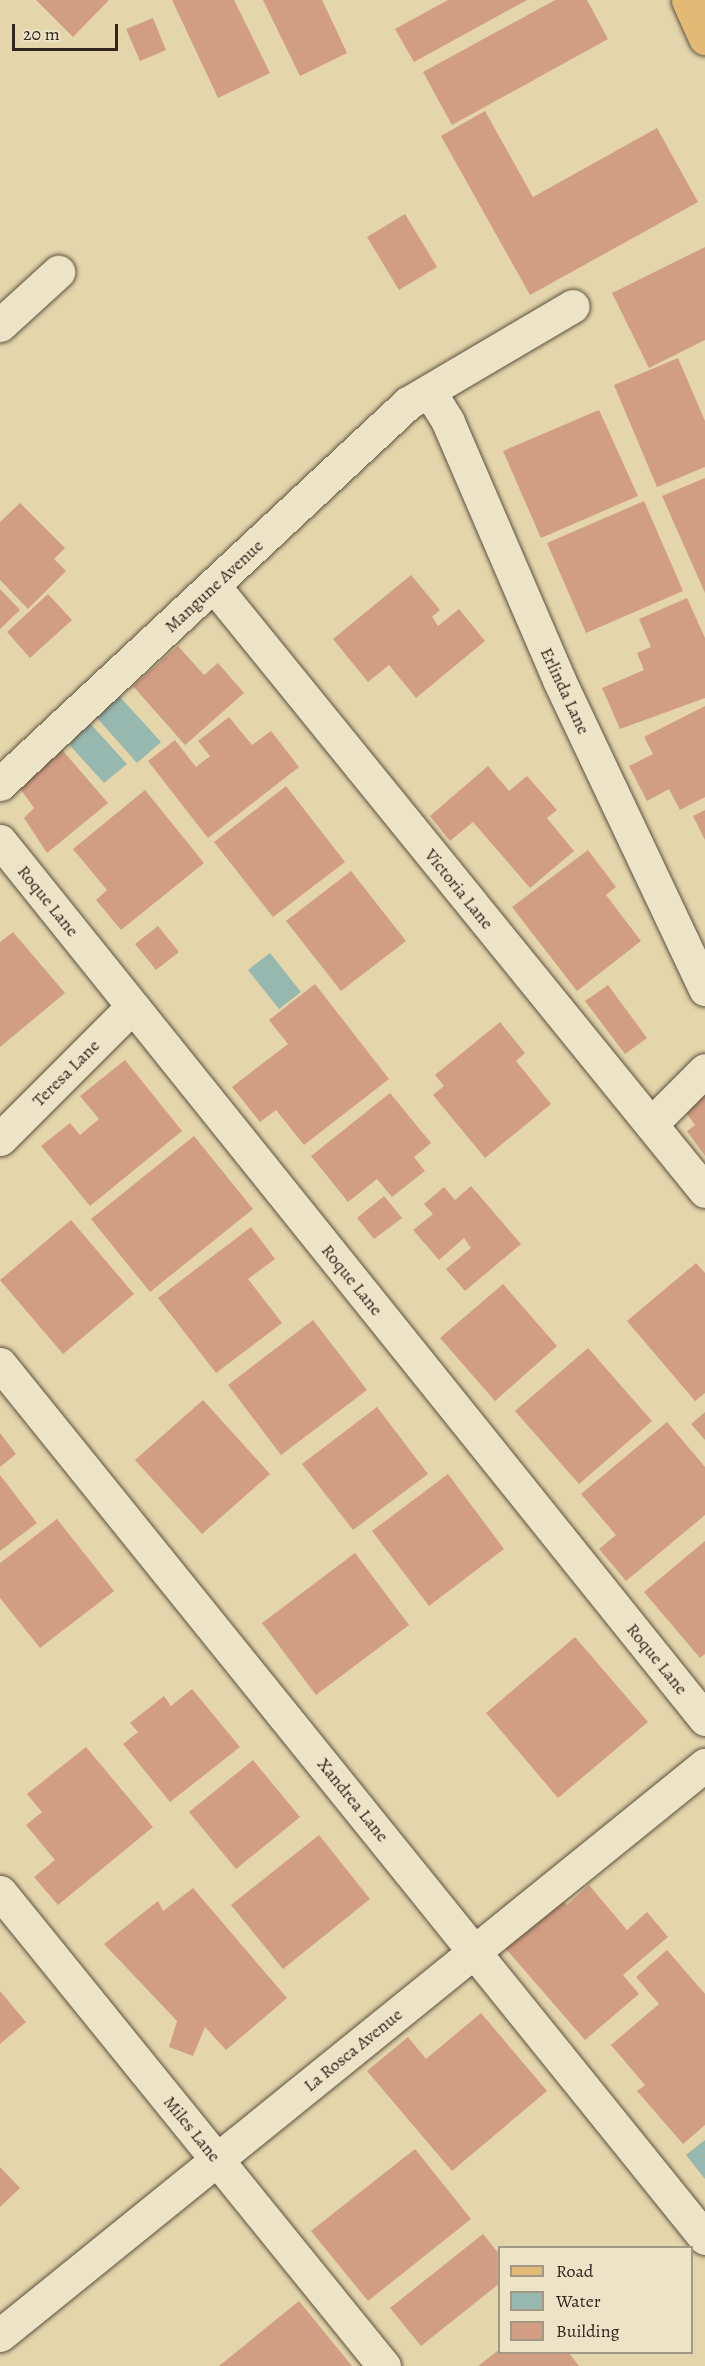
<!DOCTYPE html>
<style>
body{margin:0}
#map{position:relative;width:705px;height:2366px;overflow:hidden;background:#e4d5ab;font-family:Alegreya,serif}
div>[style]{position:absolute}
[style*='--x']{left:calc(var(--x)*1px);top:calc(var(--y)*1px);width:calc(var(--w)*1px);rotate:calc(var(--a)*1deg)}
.water>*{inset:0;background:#97b8af}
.building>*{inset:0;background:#d29e83}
.roads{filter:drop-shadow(0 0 2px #5e5140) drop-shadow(0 0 2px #5e5140)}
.minor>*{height:33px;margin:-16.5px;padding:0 16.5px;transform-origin:16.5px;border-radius:16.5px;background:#ede4c8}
.major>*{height:33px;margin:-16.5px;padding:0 16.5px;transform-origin:16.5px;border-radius:16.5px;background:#e2ba76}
span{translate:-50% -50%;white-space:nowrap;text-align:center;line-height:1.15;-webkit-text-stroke:6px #ede4c8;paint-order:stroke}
.street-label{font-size:18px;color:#31251d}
.legend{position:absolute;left:498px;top:2246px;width:195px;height:108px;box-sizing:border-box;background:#ede4c8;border:2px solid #a29884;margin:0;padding:8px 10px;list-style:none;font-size:18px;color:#31251d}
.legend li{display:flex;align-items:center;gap:12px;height:30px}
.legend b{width:30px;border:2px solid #a29884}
.scale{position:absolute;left:12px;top:24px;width:106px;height:27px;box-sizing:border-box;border:3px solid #31251d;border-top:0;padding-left:8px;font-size:18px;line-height:21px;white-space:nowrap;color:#31251d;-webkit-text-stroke:4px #ede4c8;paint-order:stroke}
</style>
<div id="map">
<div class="water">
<div style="clip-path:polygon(111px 687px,161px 742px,137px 763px,88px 708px)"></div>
<div style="clip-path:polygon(87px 720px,127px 764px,104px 783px,65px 740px)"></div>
<div style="clip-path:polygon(270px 953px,301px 992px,279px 1009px,248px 970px)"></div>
<div style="clip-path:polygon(705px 2140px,705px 2179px,686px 2155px)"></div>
</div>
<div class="building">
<div style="clip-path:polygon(36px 0,109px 0,73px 37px)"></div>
<div style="clip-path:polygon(172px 0,234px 0,270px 73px,218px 98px)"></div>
<div style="clip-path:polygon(263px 0,322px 0,347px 53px,300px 76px)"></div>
<div style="clip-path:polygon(448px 0,527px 0,414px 62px,395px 29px)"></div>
<div style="clip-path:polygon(555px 0,587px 0,608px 39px,452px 125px,423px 72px)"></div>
<div style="clip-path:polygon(153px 18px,166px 50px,140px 61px,126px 29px)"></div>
<div style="clip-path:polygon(485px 111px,533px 197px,657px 128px,698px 202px,530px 295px,441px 136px)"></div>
<div style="clip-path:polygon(405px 214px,437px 267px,399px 290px,367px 237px)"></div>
<div style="clip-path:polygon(705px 247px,705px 340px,649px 368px,612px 293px)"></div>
<div style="clip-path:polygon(678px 358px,705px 421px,705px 467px,657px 487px,614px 385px)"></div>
<div style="clip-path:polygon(599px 410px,638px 496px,541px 538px,503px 451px)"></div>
<div style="clip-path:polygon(705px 478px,705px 593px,662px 496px)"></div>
<div style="clip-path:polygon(644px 501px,683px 591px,586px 633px,547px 543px)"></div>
<div style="clip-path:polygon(20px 503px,65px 548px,54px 559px,66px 571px,28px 609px,0 580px,0 522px)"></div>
<div style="clip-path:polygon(411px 575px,440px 610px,432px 617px,438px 626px,459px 609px,485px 641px,416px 698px,389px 665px,368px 682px,333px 639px)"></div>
<div style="clip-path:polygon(0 589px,20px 610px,0 629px)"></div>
<div style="clip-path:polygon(48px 594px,72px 620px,30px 658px,7px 632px)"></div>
<div style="clip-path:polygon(687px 598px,705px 638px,705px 698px,620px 729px,602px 688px,644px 670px,637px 653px,651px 647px,639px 619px)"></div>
<div style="clip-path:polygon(178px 646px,204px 675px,218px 663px,244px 693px,185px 745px,133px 686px)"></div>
<div style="clip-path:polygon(705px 706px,705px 797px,680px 810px,669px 789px,647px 801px,629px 766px,653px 754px,644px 737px)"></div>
<div style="clip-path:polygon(229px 717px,252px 745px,271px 731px,299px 767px,208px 838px,148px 761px,175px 740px,196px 767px,210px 756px,198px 741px)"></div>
<div style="clip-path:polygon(58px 745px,108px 803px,47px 853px,24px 818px,34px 808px,14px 780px)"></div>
<div style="clip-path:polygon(488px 766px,509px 791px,527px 776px,557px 810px,547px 818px,574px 851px,530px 888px,473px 822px,450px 841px,430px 816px)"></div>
<div style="clip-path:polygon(286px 786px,345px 862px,273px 917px,214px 842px)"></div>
<div style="clip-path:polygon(145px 790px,204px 863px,121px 930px,96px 900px,107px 890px,73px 849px)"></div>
<div style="clip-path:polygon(705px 810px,705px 840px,693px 816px)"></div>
<div style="clip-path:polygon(588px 850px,616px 887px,606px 895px,641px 941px,577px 991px,512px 907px)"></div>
<div style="clip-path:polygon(351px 871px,406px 941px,341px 991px,286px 921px)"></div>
<div style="clip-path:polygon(158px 926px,179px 952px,156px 970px,135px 944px)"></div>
<div style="clip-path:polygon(13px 932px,65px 993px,0 1047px,0 942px)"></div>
<div style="clip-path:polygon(315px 984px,389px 1079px,304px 1145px,276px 1110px,260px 1122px,232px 1087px,288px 1044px,269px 1020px)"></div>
<div style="clip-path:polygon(608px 985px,647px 1038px,625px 1054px,585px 1001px)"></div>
<div style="clip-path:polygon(500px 1022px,525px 1053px,516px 1061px,551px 1104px,485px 1158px,433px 1095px,444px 1086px,435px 1075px)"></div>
<div style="clip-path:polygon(125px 1060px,182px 1131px,90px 1206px,41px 1146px,70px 1123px,80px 1135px,99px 1119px,80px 1096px)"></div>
<div style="clip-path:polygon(705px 1080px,705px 1156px,687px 1131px,695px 1125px,677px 1100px)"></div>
<div style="clip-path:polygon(390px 1093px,431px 1143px,414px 1157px,425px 1171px,392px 1197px,377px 1179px,348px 1202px,311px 1156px)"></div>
<div style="clip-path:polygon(194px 1136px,253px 1209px,150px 1292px,91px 1219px)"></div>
<div style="clip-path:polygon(471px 1186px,521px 1244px,465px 1291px,446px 1269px,471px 1248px,464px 1238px,439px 1260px,413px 1230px,433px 1214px,424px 1204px,444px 1187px,455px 1200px)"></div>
<div style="clip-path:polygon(384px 1196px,402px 1218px,374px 1239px,357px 1218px)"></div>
<div style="clip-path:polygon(71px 1220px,134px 1294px,63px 1354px,0 1280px)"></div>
<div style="clip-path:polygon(251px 1227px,275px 1259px,248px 1279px,282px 1323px,216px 1373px,158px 1298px)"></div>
<div style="clip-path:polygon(696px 1263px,705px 1273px,705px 1393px,695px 1401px,627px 1321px)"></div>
<div style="clip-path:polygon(503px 1284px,557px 1346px,495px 1401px,440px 1338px)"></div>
<div style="clip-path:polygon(313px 1320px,367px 1390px,281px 1455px,228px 1385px)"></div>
<div style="clip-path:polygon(588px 1348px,652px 1421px,579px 1484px,515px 1411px)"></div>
<div style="clip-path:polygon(203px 1400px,270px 1474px,202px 1534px,135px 1460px)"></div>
<div style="clip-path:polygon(377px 1407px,428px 1474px,353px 1530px,302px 1464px)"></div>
<div style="clip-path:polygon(705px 1412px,705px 1440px,691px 1424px)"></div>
<div style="clip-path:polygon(667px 1422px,705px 1467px,705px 1515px,626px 1581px,599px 1549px,616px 1535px,581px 1494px)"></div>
<div style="clip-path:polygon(0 1433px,16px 1454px,0 1467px)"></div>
<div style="clip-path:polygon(448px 1474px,504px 1549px,429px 1606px,372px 1531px)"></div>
<div style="clip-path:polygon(0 1475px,37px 1523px,0 1551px)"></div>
<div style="clip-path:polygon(57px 1519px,114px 1591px,40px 1648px,0 1598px,0 1563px)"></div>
<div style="clip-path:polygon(705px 1541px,705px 1654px,700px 1658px,644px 1592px)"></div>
<div style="clip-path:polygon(355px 1553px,409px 1625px,316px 1695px,262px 1623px)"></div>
<div style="clip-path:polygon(575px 1637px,648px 1722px,558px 1798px,486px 1713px)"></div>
<div style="clip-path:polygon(192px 1689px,240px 1747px,170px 1802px,123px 1744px,138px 1732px,130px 1723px,164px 1696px,171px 1706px)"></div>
<div style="clip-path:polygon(86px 1747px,153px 1827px,58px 1905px,34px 1877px,55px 1860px,26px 1825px,42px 1812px,27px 1794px)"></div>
<div style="clip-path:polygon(253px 1760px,300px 1817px,236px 1869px,189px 1812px)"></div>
<div style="clip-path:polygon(319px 1835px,370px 1899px,283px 1969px,231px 1905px)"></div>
<div style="clip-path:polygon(589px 1885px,627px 1930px,647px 1912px,668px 1937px,623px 1975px,639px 1994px,585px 2040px,499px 1941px,556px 1893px,567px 1905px)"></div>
<div style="clip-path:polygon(193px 1888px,287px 1998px,226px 2050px,205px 2027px,193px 2056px,169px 2047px,177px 2021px,104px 1944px,158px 1901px,163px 1911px)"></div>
<div style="clip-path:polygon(667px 1950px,705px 1994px,705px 2125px,683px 2144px,637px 2091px,645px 2085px,611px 2045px,659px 2004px,636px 1977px)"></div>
<div style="clip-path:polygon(0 1991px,26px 2022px,0 2044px)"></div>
<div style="clip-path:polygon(481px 2013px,547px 2091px,452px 2171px,367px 2071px,408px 2037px,426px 2059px)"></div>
<div style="clip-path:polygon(415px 2149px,471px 2219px,368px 2301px,311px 2231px)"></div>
<div style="clip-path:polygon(0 2167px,20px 2188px,0 2207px)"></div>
<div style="clip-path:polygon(483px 2234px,500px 2255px,500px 2283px,421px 2346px,390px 2308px)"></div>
<div style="clip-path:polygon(299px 2301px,352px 2366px,219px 2366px)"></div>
<div style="clip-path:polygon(500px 2349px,568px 2352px,579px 2366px,478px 2366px)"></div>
</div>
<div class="roads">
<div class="minor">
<div style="--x:0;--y:325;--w:79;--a:-42.4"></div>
<div style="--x:429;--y:391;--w:36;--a:58"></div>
<div style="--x:448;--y:422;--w:281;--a:66.7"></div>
<div style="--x:559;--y:680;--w:342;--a:64.7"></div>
<div style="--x:214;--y:586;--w:779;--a:50.94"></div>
<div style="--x:0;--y:784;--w:558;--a:-43.04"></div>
<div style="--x:408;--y:403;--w:191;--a:-30.5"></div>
<div style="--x:0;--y:841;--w:1126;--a:51.24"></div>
<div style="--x:651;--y:1124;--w:76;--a:-45"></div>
<div style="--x:0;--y:1139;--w:187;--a:-45"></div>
<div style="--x:0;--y:1364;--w:1123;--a:51.11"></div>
<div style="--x:0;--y:1892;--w:610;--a:50.99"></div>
<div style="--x:0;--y:2335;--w:907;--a:-38.96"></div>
</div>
<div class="major">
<div style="--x:688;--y:0;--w:42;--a:65.9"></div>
</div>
</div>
<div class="street-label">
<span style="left:214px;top:586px;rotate:-43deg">Mangune Avenue</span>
<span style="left:565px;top:691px;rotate:65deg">Erlinda Lane</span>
<span style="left:459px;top:889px;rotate:51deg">Victoria Lane</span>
<span style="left:48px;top:901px;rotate:51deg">Roque Lane</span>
<span style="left:66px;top:1073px;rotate:-45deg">Teresa Lane</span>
<span style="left:352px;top:1280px;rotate:51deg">Roque Lane</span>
<span style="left:657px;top:1659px;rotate:51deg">Roque Lane</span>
<span style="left:353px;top:1800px;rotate:51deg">Xandrea Lane</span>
<span style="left:353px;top:2050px;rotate:-39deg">La Rosca Avenue</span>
<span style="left:192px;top:2129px;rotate:51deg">Miles Lane</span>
</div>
<ul class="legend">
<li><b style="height:8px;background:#e2ba76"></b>Road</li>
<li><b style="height:16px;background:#97b8af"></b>Water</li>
<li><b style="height:16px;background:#d29e83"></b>Building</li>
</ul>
<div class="scale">20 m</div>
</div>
